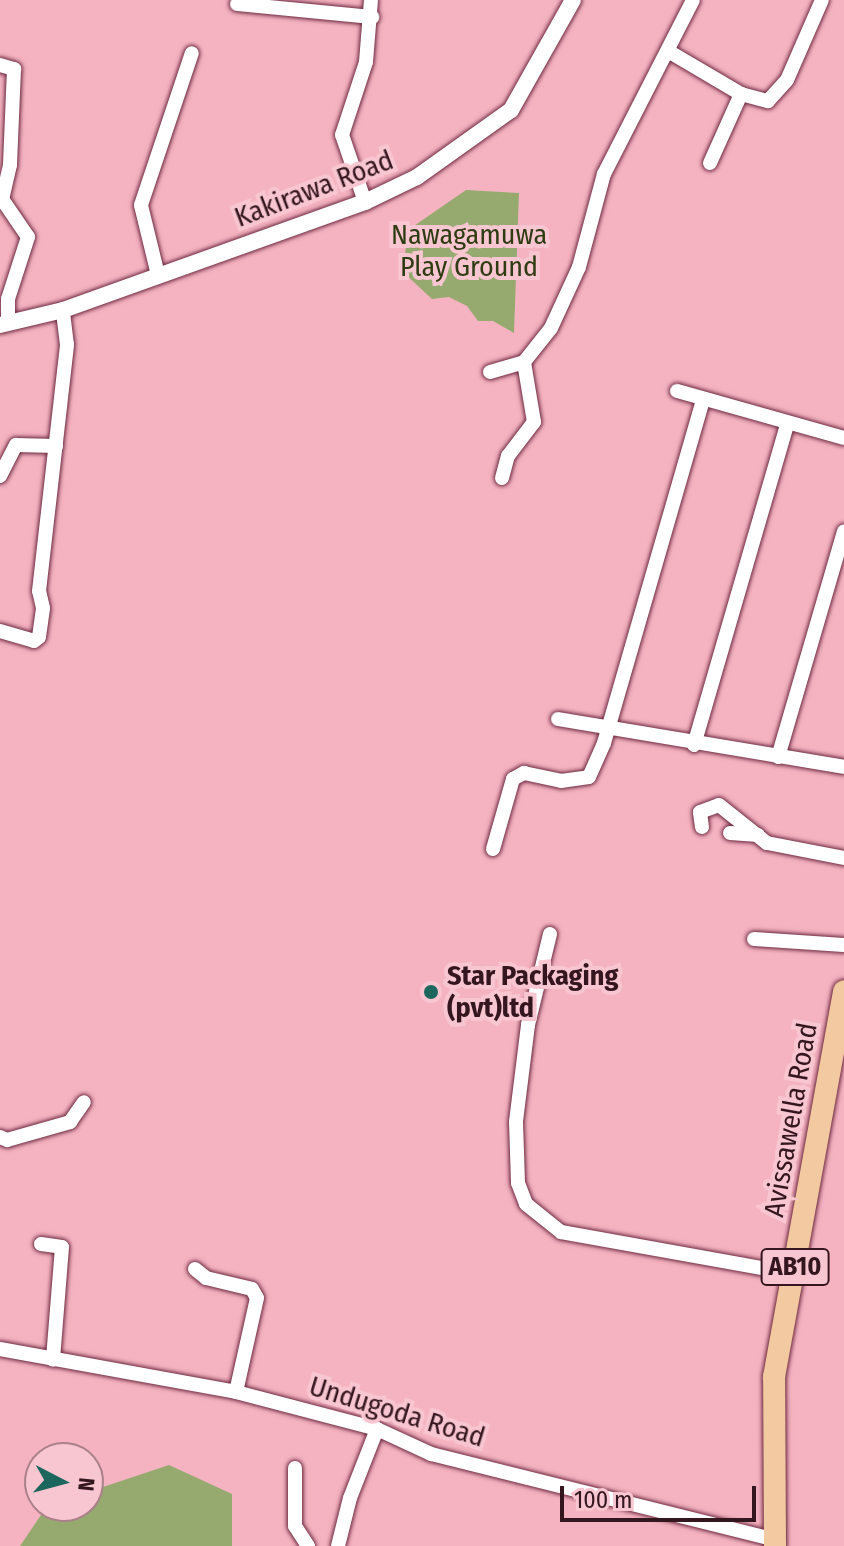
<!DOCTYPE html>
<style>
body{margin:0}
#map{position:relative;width:844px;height:1546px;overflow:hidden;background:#f5b3c2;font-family:"Fira Sans Condensed",sans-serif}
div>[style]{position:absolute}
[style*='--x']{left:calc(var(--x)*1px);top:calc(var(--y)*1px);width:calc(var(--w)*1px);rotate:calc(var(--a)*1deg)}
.green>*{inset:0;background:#96aa70}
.roads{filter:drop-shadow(0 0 2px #6e2a3f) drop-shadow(0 0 2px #6e2a3f)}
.minor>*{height:14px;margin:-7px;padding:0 7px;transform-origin:7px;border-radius:7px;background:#fff}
.tertiary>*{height:16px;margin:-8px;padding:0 8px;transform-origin:8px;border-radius:8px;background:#fff}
.primary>*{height:22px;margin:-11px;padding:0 11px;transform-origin:11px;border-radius:11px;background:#f2c9a1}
.dots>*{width:22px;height:22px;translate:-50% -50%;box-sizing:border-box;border:4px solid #f8c6d1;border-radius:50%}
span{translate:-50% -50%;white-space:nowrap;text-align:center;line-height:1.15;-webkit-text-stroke:8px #f8c6d1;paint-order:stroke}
.shield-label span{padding:2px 6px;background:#f8c6d1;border:2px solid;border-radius:6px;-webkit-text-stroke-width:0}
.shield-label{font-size:26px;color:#34161e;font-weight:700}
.street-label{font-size:28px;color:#34161e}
.park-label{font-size:28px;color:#2f3c13}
.poi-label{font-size:28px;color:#34161e;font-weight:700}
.left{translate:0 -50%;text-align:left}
.north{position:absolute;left:24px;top:1442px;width:80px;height:80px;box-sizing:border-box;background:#f8c6d1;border:2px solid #aa8089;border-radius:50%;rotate:96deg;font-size:22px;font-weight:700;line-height:32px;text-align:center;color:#34161e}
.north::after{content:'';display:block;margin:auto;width:28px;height:36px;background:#1c665d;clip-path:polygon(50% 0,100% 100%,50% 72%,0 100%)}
.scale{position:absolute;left:560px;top:1486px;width:196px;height:36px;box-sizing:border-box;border:4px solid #34161e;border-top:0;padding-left:10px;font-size:24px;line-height:28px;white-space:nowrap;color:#34161e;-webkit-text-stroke:6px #f8c6d1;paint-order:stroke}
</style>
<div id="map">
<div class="green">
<div style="clip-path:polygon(466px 190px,519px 193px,514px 333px,493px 321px,478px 321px,467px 306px,449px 297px,432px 299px,403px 272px,408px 230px)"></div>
<div style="clip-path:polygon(169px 1465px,232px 1494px,232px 1546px,20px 1546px,47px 1506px,88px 1506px,88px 1492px)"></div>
</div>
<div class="roads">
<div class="minor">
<div style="--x:237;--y:4;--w:136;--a:5.5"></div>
<div style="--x:668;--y:51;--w:85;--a:30.5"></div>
<div style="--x:741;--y:94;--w:28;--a:15"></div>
<div style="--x:768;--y:101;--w:28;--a:-48"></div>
<div style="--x:787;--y:80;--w:87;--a:-66.4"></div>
<div style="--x:0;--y:65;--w:15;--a:16"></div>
<div style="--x:14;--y:69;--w:96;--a:92.4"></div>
<div style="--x:10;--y:165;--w:35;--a:103"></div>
<div style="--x:2;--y:199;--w:46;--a:55.6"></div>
<div style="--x:28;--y:237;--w:65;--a:107.9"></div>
<div style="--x:8;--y:299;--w:23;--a:90"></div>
<div style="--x:710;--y:163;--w:76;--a:-65.8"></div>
<div style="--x:365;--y:202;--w:71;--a:-108.9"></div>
<div style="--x:342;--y:135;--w:77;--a:-71.8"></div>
<div style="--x:366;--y:62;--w:62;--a:-85.4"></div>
<div style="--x:158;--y:275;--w:72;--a:-103.7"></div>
<div style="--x:141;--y:205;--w:160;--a:-71.5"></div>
<div style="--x:490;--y:372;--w:35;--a:-16"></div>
<div style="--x:524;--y:362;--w:43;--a:-51.5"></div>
<div style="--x:551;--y:328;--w:67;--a:-65.3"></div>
<div style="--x:579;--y:267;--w:96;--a:-75"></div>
<div style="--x:604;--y:174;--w:195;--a:-62.9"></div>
<div style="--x:677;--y:391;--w:173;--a:15.7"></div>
<div style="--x:0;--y:476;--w:35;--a:-63"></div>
<div style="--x:16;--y:445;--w:40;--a:1.4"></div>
<div style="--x:502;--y:478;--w:23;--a:-75"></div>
<div style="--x:508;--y:456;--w:43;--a:-52.6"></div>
<div style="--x:534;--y:422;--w:61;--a:-99.5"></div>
<div style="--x:0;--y:631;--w:35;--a:16"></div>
<div style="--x:34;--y:641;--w:6;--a:-39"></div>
<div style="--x:39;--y:637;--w:29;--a:-82"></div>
<div style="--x:43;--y:608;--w:17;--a:-103"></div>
<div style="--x:39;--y:591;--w:248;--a:-83.5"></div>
<div style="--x:67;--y:345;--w:35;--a:-97"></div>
<div style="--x:558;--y:719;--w:290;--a:9.5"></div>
<div style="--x:694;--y:745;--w:334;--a:-73.8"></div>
<div style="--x:778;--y:757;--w:235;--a:-73.7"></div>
<div style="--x:702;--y:827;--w:15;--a:-98"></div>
<div style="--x:700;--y:812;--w:20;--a:-20"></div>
<div style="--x:719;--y:805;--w:61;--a:38.4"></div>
<div style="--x:767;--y:843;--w:78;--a:11"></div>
<div style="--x:730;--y:833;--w:28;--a:4"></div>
<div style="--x:493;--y:849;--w:73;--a:-74.1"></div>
<div style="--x:513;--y:779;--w:13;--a:-29"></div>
<div style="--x:524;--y:773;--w:38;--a:12"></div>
<div style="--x:561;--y:781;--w:28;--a:-8"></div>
<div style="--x:589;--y:777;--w:37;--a:-66"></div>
<div style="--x:604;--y:743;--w:358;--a:-73.9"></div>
<div style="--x:550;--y:934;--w:94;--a:103.6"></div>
<div style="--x:528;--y:1025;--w:98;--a:97.1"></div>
<div style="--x:516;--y:1122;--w:61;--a:88.1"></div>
<div style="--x:518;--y:1183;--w:22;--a:69"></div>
<div style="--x:526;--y:1204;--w:45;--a:38.7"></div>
<div style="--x:561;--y:1232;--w:237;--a:10.2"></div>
<div style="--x:754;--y:939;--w:90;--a:3.8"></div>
<div style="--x:0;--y:1137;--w:8;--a:23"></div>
<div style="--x:7;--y:1140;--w:66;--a:-15.9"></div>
<div style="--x:70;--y:1122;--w:24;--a:-55"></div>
<div style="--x:41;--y:1244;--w:21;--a:8"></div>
<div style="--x:62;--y:1247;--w:113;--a:94.6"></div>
<div style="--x:195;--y:1269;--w:14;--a:39"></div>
<div style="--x:206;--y:1278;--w:47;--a:13.4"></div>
<div style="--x:252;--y:1289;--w:10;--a:61"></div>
<div style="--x:257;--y:1298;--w:96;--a:102.6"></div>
<div style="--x:0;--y:1349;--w:240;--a:10.3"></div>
<div style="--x:236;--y:1392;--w:146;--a:14.7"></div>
<div style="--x:377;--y:1429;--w:60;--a:24.8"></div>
<div style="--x:431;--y:1454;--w:355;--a:14"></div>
<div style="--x:295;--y:1468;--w:58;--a:90"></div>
<div style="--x:295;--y:1526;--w:24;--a:57"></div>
<div style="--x:338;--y:1546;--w:49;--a:-76"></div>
<div style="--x:350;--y:1498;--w:74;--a:-68.6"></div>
</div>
<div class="tertiary">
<div style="--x:0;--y:325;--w:65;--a:-13.4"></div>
<div style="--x:63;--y:310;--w:321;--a:-19.7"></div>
<div style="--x:365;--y:202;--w:58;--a:-25.7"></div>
<div style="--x:417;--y:177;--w:115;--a:-35.5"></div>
<div style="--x:511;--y:110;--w:126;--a:-60.6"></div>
</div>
<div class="primary">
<div style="--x:775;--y:1546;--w:169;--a:-90.3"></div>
<div style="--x:774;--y:1377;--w:392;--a:-79.7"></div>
</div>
</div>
<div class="dots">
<div style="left:431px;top:992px;background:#1c665d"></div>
</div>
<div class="shield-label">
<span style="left:795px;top:1267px">AB10</span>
</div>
<div class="street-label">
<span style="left:314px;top:189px;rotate:-21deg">Kakirawa Road</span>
<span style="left:791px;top:1120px;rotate:-80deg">Avissawella Road</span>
<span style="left:397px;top:1412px;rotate:17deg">Undugoda Road</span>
</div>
<div class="park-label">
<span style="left:469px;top:251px">Nawagamuwa<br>Play Ground</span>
</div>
<div class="poi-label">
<span class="left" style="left:447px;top:992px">Star Packaging<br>(pvt)ltd</span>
</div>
<div class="north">N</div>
<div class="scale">100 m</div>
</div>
